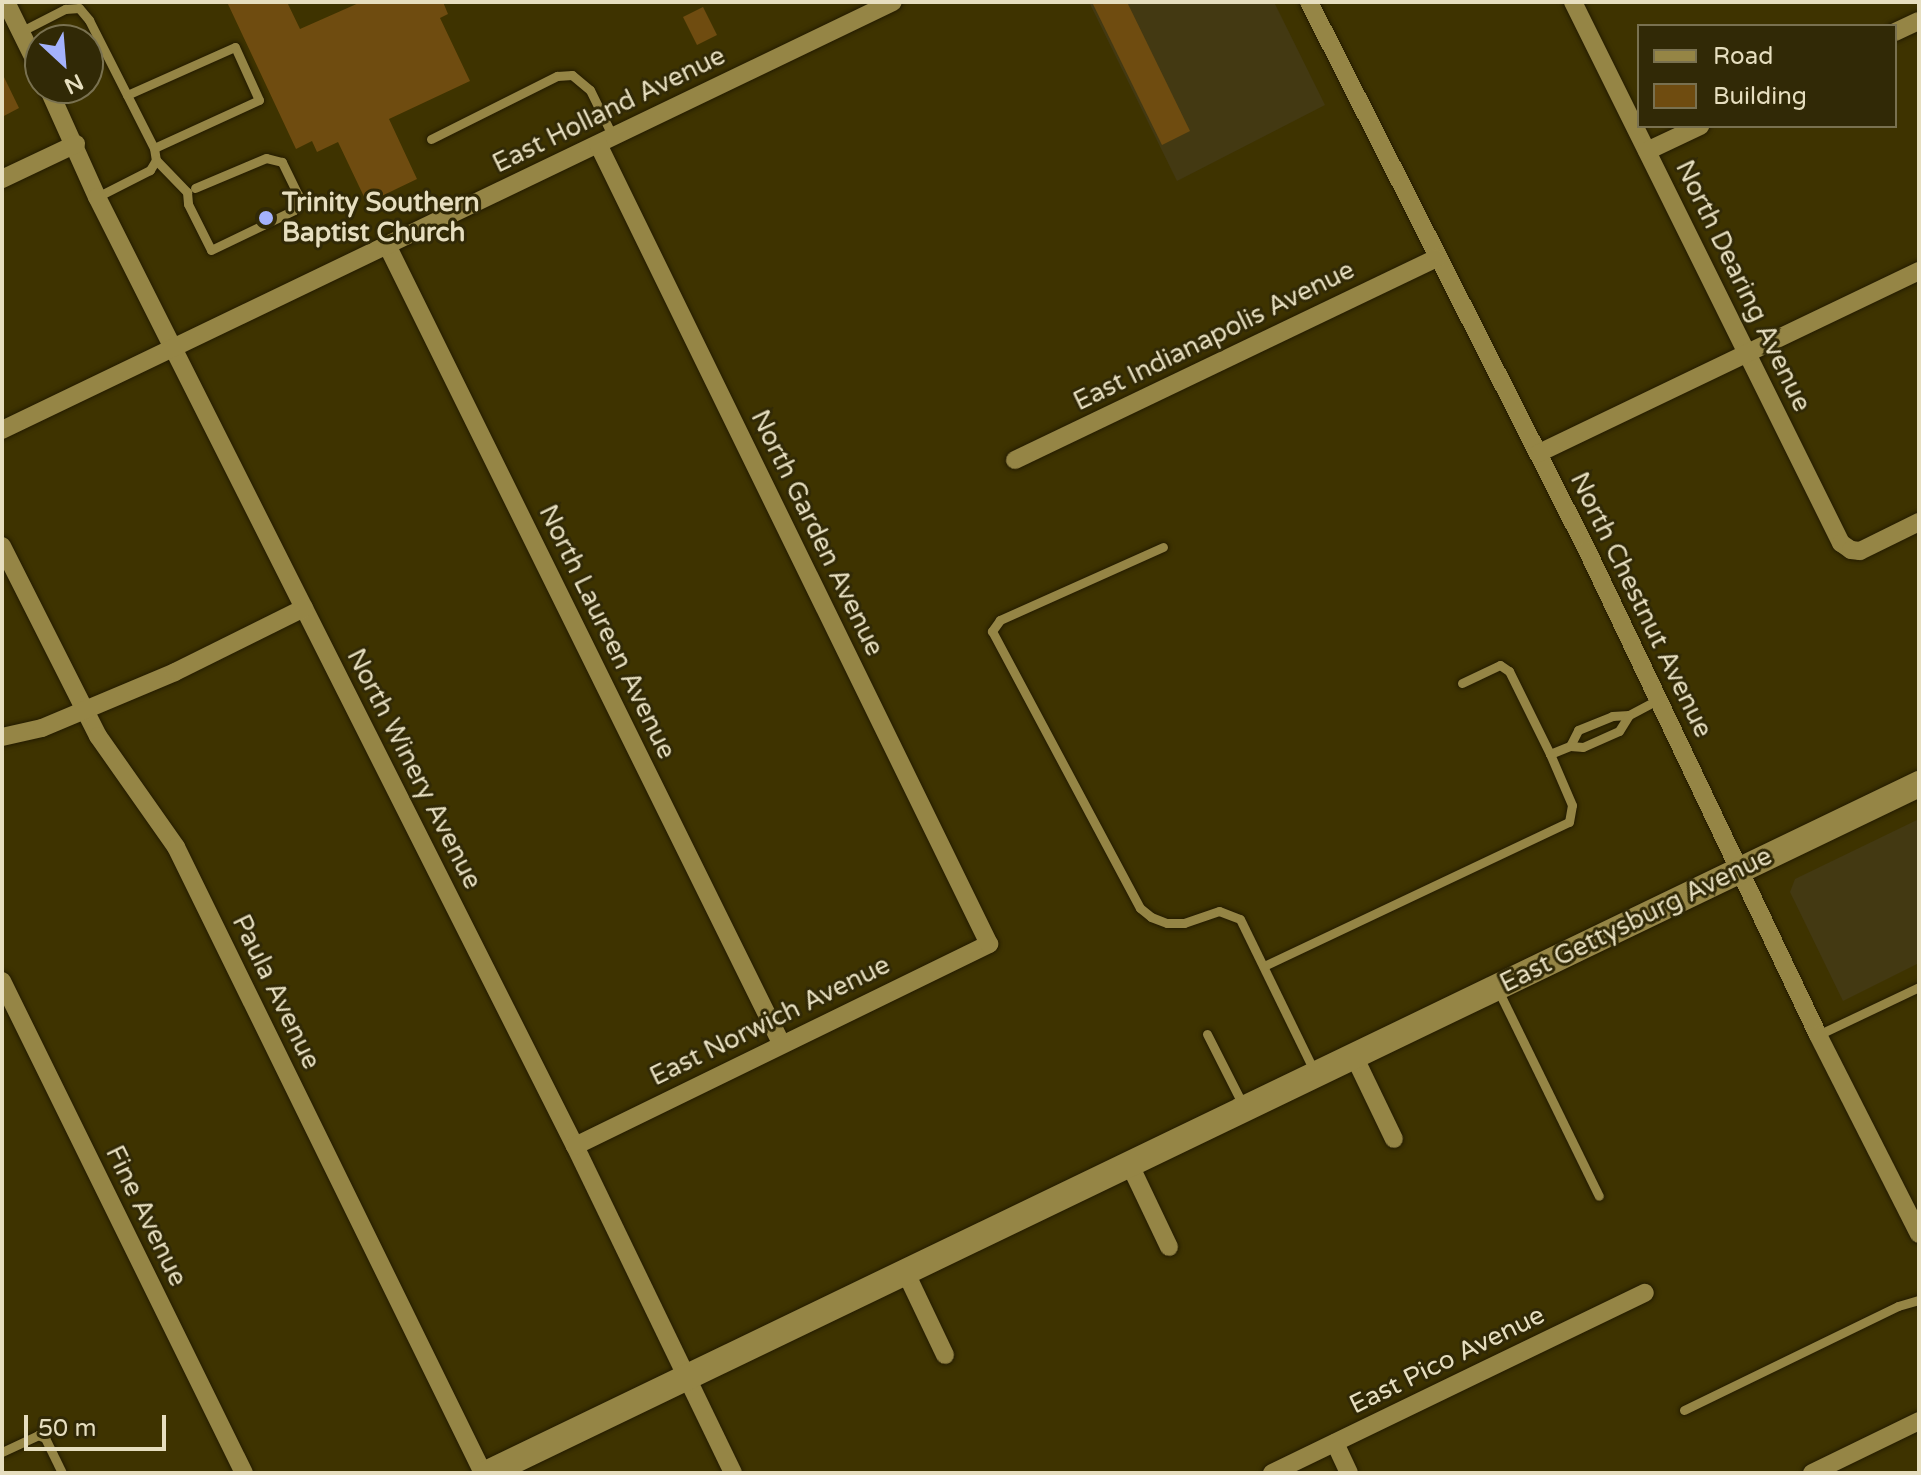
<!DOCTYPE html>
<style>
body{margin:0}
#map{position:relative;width:1921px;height:1475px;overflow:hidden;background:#3e3300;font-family:"Varela Round",sans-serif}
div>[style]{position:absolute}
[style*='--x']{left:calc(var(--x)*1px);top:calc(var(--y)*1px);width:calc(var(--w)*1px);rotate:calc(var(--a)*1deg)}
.built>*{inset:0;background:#433912}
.building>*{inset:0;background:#6f4c10}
.roads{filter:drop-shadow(0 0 2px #231b00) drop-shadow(0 0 2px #231b00)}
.lane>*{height:9px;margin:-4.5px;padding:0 4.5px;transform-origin:4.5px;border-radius:4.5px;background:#958545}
.street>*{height:18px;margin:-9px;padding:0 9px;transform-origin:9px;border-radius:9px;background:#958545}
.secondary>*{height:26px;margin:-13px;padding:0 13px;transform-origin:13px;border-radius:13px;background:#958545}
.dots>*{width:22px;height:22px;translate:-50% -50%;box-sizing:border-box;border:4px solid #312906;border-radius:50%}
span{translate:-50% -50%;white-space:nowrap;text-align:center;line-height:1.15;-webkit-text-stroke:6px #312906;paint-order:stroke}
.street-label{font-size:26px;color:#e6debf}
.poi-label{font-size:26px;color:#e6debf;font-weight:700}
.left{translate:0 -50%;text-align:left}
.frame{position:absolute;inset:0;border:4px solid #e6debf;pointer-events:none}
.legend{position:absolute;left:1637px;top:24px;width:260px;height:104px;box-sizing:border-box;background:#312906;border:2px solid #797150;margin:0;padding:10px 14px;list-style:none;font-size:24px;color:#e6debf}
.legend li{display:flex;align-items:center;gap:16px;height:40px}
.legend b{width:40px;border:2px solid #797150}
.north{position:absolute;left:24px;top:24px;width:80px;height:80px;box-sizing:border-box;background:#312906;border:2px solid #797150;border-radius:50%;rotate:154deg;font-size:22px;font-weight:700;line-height:32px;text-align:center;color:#e6debf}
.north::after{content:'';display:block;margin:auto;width:28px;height:36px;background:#a4b2fc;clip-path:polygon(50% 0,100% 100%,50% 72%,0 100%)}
.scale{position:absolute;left:24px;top:1415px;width:142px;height:36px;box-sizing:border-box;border:4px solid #e6debf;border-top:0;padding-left:10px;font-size:24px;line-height:28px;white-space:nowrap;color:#e6debf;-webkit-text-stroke:6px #312906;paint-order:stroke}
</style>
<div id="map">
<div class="built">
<div style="clip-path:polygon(1089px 2px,1274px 2px,1325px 105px,1177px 181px)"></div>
<div style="clip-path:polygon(1919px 819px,1919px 963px,1843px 1001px,1790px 892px,1795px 879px)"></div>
</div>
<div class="building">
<div style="clip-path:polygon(227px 2px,287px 2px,300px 29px,361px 2px,443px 2px,448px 14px,440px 18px,470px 81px,389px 119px,417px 179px,367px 203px,338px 142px,317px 152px,312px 141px,296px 149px)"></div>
<div style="clip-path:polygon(1092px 2px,1127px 2px,1190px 131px,1162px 145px)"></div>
<div style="clip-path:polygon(703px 7px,717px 35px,697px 45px,683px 17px)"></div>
<div style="clip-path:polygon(2px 73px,19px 108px,2px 117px)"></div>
</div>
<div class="roads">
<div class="lane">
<div style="--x:20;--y:32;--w:51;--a:-27.1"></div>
<div style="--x:65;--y:9;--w:14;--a:-4"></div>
<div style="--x:79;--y:8;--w:16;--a:50"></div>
<div style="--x:89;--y:20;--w:144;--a:63.1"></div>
<div style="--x:154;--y:148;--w:12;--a:81"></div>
<div style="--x:156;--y:160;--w:12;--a:121"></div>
<div style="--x:150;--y:170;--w:59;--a:153"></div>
<div style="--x:127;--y:95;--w:118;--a:-24"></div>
<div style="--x:235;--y:47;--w:58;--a:65.6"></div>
<div style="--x:259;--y:100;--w:115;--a:155.4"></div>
<div style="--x:431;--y:139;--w:141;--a:-26.6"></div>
<div style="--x:557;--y:76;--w:15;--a:-4"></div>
<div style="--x:572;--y:75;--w:23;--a:40"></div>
<div style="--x:590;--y:90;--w:52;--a:63.9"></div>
<div style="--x:156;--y:160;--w:45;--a:45.9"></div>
<div style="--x:187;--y:192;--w:12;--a:85"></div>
<div style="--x:188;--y:204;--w:51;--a:63.4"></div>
<div style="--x:211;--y:250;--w:92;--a:-25.7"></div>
<div style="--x:294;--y:210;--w:16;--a:-75"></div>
<div style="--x:298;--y:195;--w:37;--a:-116"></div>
<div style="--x:282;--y:162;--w:16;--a:-166"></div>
<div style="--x:266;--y:158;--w:77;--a:157.1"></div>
<div style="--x:1163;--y:547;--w:179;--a:155.9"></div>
<div style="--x:1000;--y:620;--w:14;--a:126"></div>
<div style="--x:992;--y:631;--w:314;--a:61.9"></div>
<div style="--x:1140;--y:908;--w:14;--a:39"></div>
<div style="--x:1151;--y:917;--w:17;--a:21"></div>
<div style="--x:1167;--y:923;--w:17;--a:0"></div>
<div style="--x:1184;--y:923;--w:37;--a:-19"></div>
<div style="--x:1219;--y:911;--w:22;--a:21"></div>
<div style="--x:1240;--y:919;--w:169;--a:64"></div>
<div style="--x:1462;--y:683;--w:42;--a:-25.3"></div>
<div style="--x:1500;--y:665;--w:11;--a:34"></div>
<div style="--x:1509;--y:671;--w:93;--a:63.7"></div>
<div style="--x:1570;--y:746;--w:18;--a:-63"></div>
<div style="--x:1578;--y:730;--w:37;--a:-22"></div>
<div style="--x:1612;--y:716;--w:17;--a:-3"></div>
<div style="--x:1629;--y:715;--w:32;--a:-28"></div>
<div style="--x:1264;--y:966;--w:337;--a:-25.3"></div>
<div style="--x:1569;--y:822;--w:17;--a:-80"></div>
<div style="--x:1572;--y:805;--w:56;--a:-113.3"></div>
<div style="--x:1550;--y:754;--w:22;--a:-22"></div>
<div style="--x:1570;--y:746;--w:13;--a:4"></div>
<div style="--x:1583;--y:747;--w:39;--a:-24"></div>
<div style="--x:1619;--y:731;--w:19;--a:-58"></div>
<div style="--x:1498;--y:990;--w:229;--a:63.9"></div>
<div style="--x:1207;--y:1034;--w:80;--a:63.1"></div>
<div style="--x:1818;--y:1035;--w:112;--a:-25.4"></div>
<div style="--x:1684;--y:1410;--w:238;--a:-25.9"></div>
<div style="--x:1898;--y:1306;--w:22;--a:-16"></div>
<div style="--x:2;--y:1452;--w:40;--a:-25"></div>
<div style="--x:38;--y:1435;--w:8;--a:23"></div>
<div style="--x:45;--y:1438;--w:39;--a:64"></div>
</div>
<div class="street">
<div style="--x:6;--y:2;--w:77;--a:63.8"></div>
<div style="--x:1309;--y:2;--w:614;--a:63.1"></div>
<div style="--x:1587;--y:550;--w:537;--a:64.53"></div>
<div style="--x:1818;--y:1035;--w:223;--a:63.1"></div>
<div style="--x:1573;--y:2;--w:604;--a:63.65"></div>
<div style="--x:1841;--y:543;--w:12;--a:35"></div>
<div style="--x:1851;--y:550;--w:9;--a:6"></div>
<div style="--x:1860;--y:551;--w:66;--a:-26.2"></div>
<div style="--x:1895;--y:32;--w:26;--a:-25"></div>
<div style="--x:48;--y:88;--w:120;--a:65.8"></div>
<div style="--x:97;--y:197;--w:1063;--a:63.27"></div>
<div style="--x:575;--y:1146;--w:363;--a:64.2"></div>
<div style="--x:1647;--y:151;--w:59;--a:-25.3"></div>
<div style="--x:2;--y:179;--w:82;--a:-25.3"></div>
<div style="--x:387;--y:245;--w:890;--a:63.72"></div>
<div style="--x:2;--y:430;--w:988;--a:-25.66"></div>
<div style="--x:1539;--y:453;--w:421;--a:-25.6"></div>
<div style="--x:1015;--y:460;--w:467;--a:-25.6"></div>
<div style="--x:2;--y:546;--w:213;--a:63.2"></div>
<div style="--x:98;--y:736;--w:136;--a:54.9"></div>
<div style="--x:176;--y:847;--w:697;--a:63.88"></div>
<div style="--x:2;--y:737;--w:41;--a:-12.7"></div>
<div style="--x:42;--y:728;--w:144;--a:-22.8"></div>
<div style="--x:175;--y:672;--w:144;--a:-26.4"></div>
<div style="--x:2;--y:981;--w:548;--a:63.81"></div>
<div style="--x:1354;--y:1056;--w:92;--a:64.3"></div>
<div style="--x:575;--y:1146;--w:461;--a:-26"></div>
<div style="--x:989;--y:944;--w:890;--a:-116.05"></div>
<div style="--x:1129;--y:1163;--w:93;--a:64.5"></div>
<div style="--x:905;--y:1271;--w:93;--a:64.5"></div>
<div style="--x:1335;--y:1443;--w:33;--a:65"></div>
<div style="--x:1272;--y:1473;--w:414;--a:-25.8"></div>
<div style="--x:1812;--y:1473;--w:119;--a:-25.9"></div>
</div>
<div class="secondary">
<div style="--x:488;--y:1473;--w:1588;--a:-25.71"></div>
</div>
</div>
<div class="dots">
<div style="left:266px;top:218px;background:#a4b2fc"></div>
</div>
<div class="street-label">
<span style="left:609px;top:110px;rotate:-26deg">East Holland Avenue</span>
<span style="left:1743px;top:286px;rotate:64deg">North Dearing Avenue</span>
<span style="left:1214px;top:336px;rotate:-26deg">East Indianapolis Avenue</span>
<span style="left:817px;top:533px;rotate:64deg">North Garden Avenue</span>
<span style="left:1641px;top:605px;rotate:64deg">North Chestnut Avenue</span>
<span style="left:607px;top:632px;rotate:64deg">North Laureen Avenue</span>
<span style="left:414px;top:769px;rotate:63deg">North Winery Avenue</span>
<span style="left:1636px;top:920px;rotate:-26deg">East Gettysburg Avenue</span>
<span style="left:276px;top:992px;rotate:64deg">Paula Avenue</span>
<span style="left:770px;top:1021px;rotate:-26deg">East Norwich Avenue</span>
<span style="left:146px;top:1216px;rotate:64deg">Fine Avenue</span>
<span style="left:1447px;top:1360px;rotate:-26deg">East Pico Avenue</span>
</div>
<div class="poi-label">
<span class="left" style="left:282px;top:218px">Trinity Southern<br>Baptist Church</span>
</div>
<div class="frame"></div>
<ul class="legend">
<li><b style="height:10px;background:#958545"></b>Road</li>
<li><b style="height:22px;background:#6f4c10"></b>Building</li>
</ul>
<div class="north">N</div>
<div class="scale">50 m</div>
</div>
